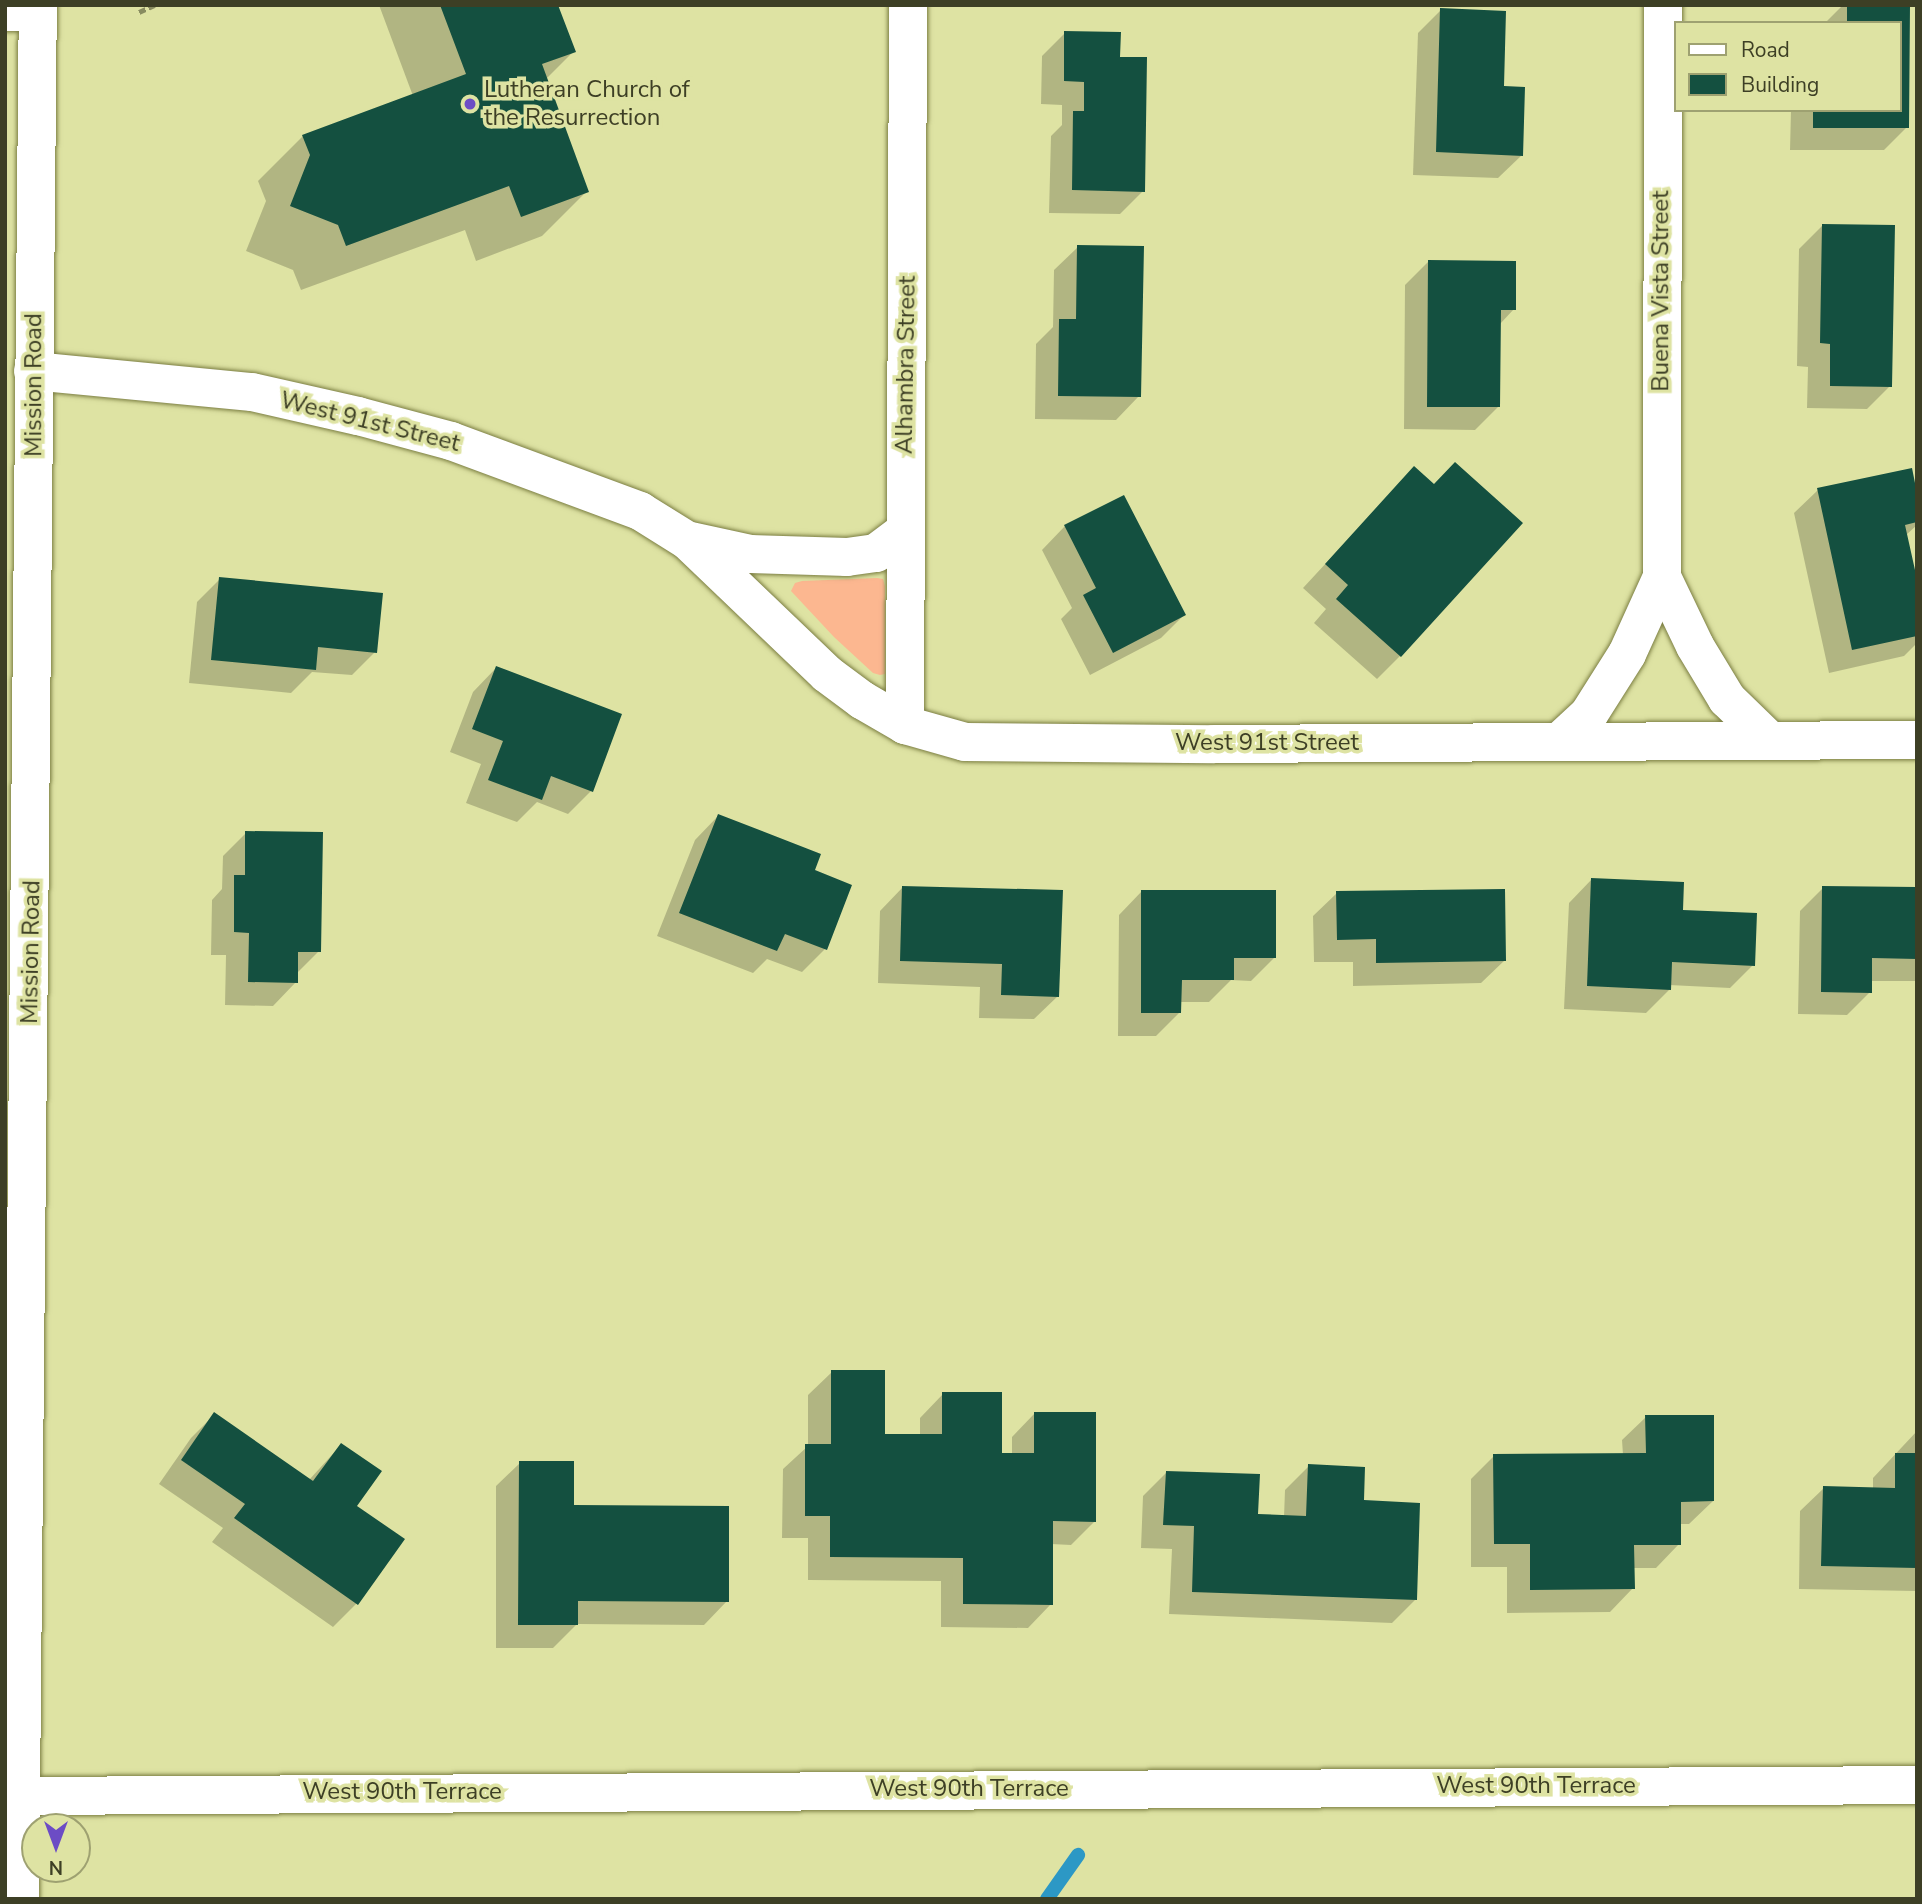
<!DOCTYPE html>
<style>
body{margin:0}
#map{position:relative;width:1922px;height:1904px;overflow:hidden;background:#dee3a3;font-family:"Nunito Sans",sans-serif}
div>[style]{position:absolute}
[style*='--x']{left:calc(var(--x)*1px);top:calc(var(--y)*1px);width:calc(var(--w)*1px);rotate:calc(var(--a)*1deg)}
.green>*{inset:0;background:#fcb790}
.shadow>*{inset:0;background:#0003}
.stream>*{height:14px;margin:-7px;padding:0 7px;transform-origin:7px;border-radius:7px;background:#2c98c5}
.building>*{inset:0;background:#145040}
.path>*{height:4.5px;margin-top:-2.25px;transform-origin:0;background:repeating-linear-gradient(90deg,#888c60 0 7px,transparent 0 10.5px)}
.roads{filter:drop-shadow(0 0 2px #7b7e42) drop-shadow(0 0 2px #7b7e42)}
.minor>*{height:38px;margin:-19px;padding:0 19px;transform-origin:19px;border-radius:19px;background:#fff}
.secondary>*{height:38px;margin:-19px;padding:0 19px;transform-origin:19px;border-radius:19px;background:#fff}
.dots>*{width:19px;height:19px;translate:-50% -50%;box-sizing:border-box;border:4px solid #dee3a3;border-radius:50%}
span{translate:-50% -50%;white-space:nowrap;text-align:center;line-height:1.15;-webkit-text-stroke:7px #dee3a3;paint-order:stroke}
.poi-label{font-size:24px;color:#3d3f25}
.left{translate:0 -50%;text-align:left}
.street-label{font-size:24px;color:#3d3f25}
.frame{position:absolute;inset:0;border:7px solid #3d3f25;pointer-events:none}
.legend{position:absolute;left:1674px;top:21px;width:228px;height:91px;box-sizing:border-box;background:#dee3a3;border:2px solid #9ea171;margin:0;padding:9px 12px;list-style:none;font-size:21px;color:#3d3f25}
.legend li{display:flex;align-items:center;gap:14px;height:35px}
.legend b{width:35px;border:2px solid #9ea171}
.north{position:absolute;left:21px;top:1813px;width:70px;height:70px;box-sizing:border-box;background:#dee3a3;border:2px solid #9ea171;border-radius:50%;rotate:180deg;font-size:19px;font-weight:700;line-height:28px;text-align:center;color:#3d3f25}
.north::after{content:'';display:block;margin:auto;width:24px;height:32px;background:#6c4cc5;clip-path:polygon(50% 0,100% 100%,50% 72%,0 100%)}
</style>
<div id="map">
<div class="green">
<div style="clip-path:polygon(877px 578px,883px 579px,885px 586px,885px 674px,880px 675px,873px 673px,834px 637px,791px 591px,795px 583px,802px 581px)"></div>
</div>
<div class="shadow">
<div style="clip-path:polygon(379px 5px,557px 5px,574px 51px,546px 79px,587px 191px,542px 236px,476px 261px,465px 230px,301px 290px,293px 270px,246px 251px,266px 201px,258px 181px,303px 136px,413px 96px)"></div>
<div style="clip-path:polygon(1843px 5px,1908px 5px,1907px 127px,1884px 150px,1790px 150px,1791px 110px,1899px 110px,1899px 23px,1825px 23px)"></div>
<div style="clip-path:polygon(1441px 10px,1502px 88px,1522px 155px,1498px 178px,1413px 175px,1418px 33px)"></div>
<div style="clip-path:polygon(1065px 33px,1143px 191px,1120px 214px,1049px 213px,1051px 136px,1062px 125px,1062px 105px,1041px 104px,1042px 56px)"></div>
<div style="clip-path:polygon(1822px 226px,1890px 386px,1867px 409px,1807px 408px,1808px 367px,1797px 366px,1799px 249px)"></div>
<div style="clip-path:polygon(1078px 247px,1139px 396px,1116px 420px,1035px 419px,1036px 344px,1053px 327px,1054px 270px)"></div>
<div style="clip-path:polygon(1428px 262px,1514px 309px,1500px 324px,1498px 407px,1475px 430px,1404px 429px,1405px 285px)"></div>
<div style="clip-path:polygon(1414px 468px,1400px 656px,1377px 679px,1314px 623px,1326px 609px,1303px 588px)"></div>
<div style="clip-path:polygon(1818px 490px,1917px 501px,1917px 525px,1905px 536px,1917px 587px,1917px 643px,1904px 656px,1829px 673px,1794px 513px)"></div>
<div style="clip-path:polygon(1065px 526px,1184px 615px,1161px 638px,1090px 675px,1061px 619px,1072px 608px,1042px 550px)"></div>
<div style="clip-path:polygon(220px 579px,375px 652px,352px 675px,312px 672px,291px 693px,189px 683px,197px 602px)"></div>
<div style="clip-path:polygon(496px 668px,591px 791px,568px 814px,537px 802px,517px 822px,466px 803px,481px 764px,450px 752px,473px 692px)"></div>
<div style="clip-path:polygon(718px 816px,812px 871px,825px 949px,802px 972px,767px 959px,753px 973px,657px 936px,695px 840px)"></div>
<div style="clip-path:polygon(246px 833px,319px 951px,296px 974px,296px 982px,273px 1006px,225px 1005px,226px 955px,211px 955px,212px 900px,222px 889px,223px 856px)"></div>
<div style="clip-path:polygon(1592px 879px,1681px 911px,1753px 965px,1730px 988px,1669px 985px,1669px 990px,1646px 1013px,1564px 1009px,1569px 903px)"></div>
<div style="clip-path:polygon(903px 887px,1058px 996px,1034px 1019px,979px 1018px,980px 987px,878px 983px,880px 911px)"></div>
<div style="clip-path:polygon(1823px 888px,1917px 889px,1917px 981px,1870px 981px,1870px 992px,1847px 1015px,1798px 1014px,1800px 911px)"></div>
<div style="clip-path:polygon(1142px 891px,1274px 958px,1251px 981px,1231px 980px,1209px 1002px,1180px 1002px,1179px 1013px,1156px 1036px,1118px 1036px,1119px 915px)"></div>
<div style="clip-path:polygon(1337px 893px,1505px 960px,1481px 983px,1353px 986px,1353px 962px,1314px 962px,1313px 916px)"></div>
<div style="clip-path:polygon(832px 1372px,883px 1436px,920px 1436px,920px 1418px,943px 1394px,1000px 1455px,1012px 1455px,1012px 1437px,1035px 1413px,1095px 1521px,1071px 1545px,1051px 1544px,1051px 1604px,1028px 1628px,941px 1627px,941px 1581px,808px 1580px,808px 1538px,782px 1538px,783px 1469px,808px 1446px,808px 1395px)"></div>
<div style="clip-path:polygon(214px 1415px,309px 1480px,341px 1445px,355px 1506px,402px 1539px,356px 1604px,333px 1627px,212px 1542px,223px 1528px,159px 1484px,191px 1438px)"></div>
<div style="clip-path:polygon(1646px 1417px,1713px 1501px,1689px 1524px,1679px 1524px,1679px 1544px,1656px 1568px,1633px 1568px,1633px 1588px,1610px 1612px,1507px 1613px,1507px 1567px,1471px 1567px,1471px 1479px,1494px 1456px,1623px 1455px,1622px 1440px)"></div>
<div style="clip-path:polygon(1917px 1431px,1917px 1591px,1799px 1589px,1800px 1511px,1824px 1488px,1873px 1489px,1873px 1478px)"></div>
<div style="clip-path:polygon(520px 1463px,573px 1507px,727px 1601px,704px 1625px,577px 1624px,553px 1648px,496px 1648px,496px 1486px)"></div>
<div style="clip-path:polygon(1309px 1466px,1362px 1502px,1415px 1600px,1392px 1623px,1169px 1614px,1172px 1549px,1141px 1548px,1143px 1496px,1166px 1473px,1256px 1516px,1284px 1517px,1285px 1490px)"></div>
</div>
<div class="stream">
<div style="--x:1047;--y:1899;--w:54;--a:-54.8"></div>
</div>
<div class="building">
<div style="clip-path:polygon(440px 5px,558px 5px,576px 52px,542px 64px,589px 192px,521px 217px,509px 186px,346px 246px,338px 225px,290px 206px,310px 155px,302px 135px,466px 74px)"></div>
<div style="clip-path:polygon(1847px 5px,1910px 5px,1909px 128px,1813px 128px,1813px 110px,1899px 110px,1899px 23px,1847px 23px)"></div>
<div style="clip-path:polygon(1440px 8px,1506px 11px,1504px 86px,1525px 87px,1523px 156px,1436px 152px)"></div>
<div style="clip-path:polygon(1064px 31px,1121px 32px,1120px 57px,1147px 57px,1145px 192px,1072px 190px,1073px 111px,1084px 111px,1084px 82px,1064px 81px)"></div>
<div style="clip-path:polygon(1822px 224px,1895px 225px,1892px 387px,1830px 386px,1830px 344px,1820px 343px)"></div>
<div style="clip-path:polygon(1077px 245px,1144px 246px,1141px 397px,1058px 396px,1059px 319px,1076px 319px)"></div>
<div style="clip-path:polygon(1428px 260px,1516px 261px,1516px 310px,1501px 310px,1500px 407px,1427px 407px)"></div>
<div style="clip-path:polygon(1455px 462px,1523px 523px,1401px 657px,1336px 599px,1348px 585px,1325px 564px,1414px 466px,1434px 484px)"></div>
<div style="clip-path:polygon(1912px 468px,1917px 493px,1917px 522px,1905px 525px,1917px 579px,1917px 636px,1852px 650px,1817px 488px)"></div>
<div style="clip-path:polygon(1124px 495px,1186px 615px,1113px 653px,1083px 595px,1096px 588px,1064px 525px)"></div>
<div style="clip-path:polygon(219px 577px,383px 593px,377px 653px,318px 647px,316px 670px,211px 660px)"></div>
<div style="clip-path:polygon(496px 666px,622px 714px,593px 792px,551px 776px,542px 800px,488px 780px,503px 741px,472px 729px)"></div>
<div style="clip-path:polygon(718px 814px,821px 854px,815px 870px,852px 885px,827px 950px,785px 934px,777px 951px,679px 913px)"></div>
<div style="clip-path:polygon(245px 831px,323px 832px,321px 952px,298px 952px,298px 983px,248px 982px,249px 933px,234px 932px,234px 875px,245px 875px)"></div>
<div style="clip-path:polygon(1591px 878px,1684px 882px,1683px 910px,1757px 913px,1755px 966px,1672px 962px,1671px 990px,1587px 986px)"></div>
<div style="clip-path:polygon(902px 886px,1063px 890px,1059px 997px,1001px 995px,1002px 964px,900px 961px)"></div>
<div style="clip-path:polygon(1822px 886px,1917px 887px,1917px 959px,1872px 958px,1872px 993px,1821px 992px)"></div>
<div style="clip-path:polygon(1505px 889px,1506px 961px,1376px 963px,1376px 939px,1337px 940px,1336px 891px)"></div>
<div style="clip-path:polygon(1141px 890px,1276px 890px,1276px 958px,1234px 958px,1234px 980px,1182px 980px,1181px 1013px,1141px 1013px)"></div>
<div style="clip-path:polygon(831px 1370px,885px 1370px,885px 1434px,942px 1434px,942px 1392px,1002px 1392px,1002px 1453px,1034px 1453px,1034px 1412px,1096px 1412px,1096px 1522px,1053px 1521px,1053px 1605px,963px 1604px,963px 1558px,830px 1557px,830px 1516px,805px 1516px,805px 1444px,831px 1444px)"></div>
<div style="clip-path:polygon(214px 1412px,313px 1481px,341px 1443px,382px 1471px,357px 1506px,405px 1539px,358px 1605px,234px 1518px,245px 1504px,181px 1460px)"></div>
<div style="clip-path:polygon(1645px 1415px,1714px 1415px,1714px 1501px,1681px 1502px,1681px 1545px,1634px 1545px,1635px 1589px,1530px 1590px,1530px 1544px,1494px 1544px,1493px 1454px,1646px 1453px)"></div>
<div style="clip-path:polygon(1895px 1453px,1917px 1453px,1917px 1568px,1821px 1566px,1823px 1486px,1895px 1488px)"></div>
<div style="clip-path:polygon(519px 1461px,574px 1461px,574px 1505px,729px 1506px,729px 1602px,578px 1601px,578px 1625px,518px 1625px)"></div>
<div style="clip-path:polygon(1308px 1464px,1365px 1467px,1364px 1500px,1420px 1503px,1417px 1600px,1192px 1592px,1194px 1526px,1163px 1525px,1166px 1471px,1260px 1474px,1258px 1514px,1306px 1516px)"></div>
</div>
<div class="path">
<div style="--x:139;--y:12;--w:17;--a:-24"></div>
</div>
<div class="roads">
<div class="minor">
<div style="--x:1663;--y:5;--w:572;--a:90.1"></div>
<div style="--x:1662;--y:577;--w:76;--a:64.4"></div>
<div style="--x:1695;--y:646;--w:62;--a:58.9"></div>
<div style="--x:1727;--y:699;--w:59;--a:44.3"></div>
<div style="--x:5;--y:12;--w:33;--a:0"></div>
<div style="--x:33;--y:371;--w:220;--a:5.5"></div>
<div style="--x:252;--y:392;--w:109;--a:12.8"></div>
<div style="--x:358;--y:416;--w:96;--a:15"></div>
<div style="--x:451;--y:441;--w:202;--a:20.3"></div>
<div style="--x:640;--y:511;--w:57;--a:32"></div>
<div style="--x:688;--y:541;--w:192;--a:43.7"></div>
<div style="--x:827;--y:674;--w:44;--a:36.6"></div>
<div style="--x:862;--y:700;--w:50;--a:30.2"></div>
<div style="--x:905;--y:725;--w:62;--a:15.8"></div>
<div style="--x:965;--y:742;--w:249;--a:0.5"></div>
<div style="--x:1214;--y:744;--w:703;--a:-0.33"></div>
<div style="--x:691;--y:541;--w:60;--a:12.4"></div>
<div style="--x:750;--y:554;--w:97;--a:1.8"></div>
<div style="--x:847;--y:557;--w:29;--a:-8"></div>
<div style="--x:876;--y:553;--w:35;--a:-37"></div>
<div style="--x:905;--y:725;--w:720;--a:-89.76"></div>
<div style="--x:1559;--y:742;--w:41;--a:-43"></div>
<div style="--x:1589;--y:714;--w:71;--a:-57.7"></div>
<div style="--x:1627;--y:654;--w:85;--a:-65.6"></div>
<div style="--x:21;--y:1796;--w:1896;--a:-0.33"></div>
</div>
<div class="secondary">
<div style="--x:20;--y:1899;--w:1894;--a:-89.46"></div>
</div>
</div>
<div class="dots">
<div style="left:470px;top:104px;background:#6c4cc5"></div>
</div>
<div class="poi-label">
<span class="left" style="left:484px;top:104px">Lutheran Church of<br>the Resurrection</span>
</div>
<div class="street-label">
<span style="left:1661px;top:291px;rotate:-90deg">Buena Vista Street</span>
<span style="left:906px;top:365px;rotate:-89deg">Alhambra Street</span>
<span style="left:34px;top:385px;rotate:-90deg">Mission Road</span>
<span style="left:370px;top:422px;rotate:14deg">West 91st Street</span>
<span style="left:1267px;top:743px">West 91st Street</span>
<span style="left:31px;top:952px;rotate:-89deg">Mission Road</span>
<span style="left:1536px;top:1786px">West 90th Terrace</span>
<span style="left:969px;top:1789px">West 90th Terrace</span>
<span style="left:402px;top:1792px">West 90th Terrace</span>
</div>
<div class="frame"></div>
<ul class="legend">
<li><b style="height:9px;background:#fff"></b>Road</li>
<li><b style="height:19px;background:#145040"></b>Building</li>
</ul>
<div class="north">N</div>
</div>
